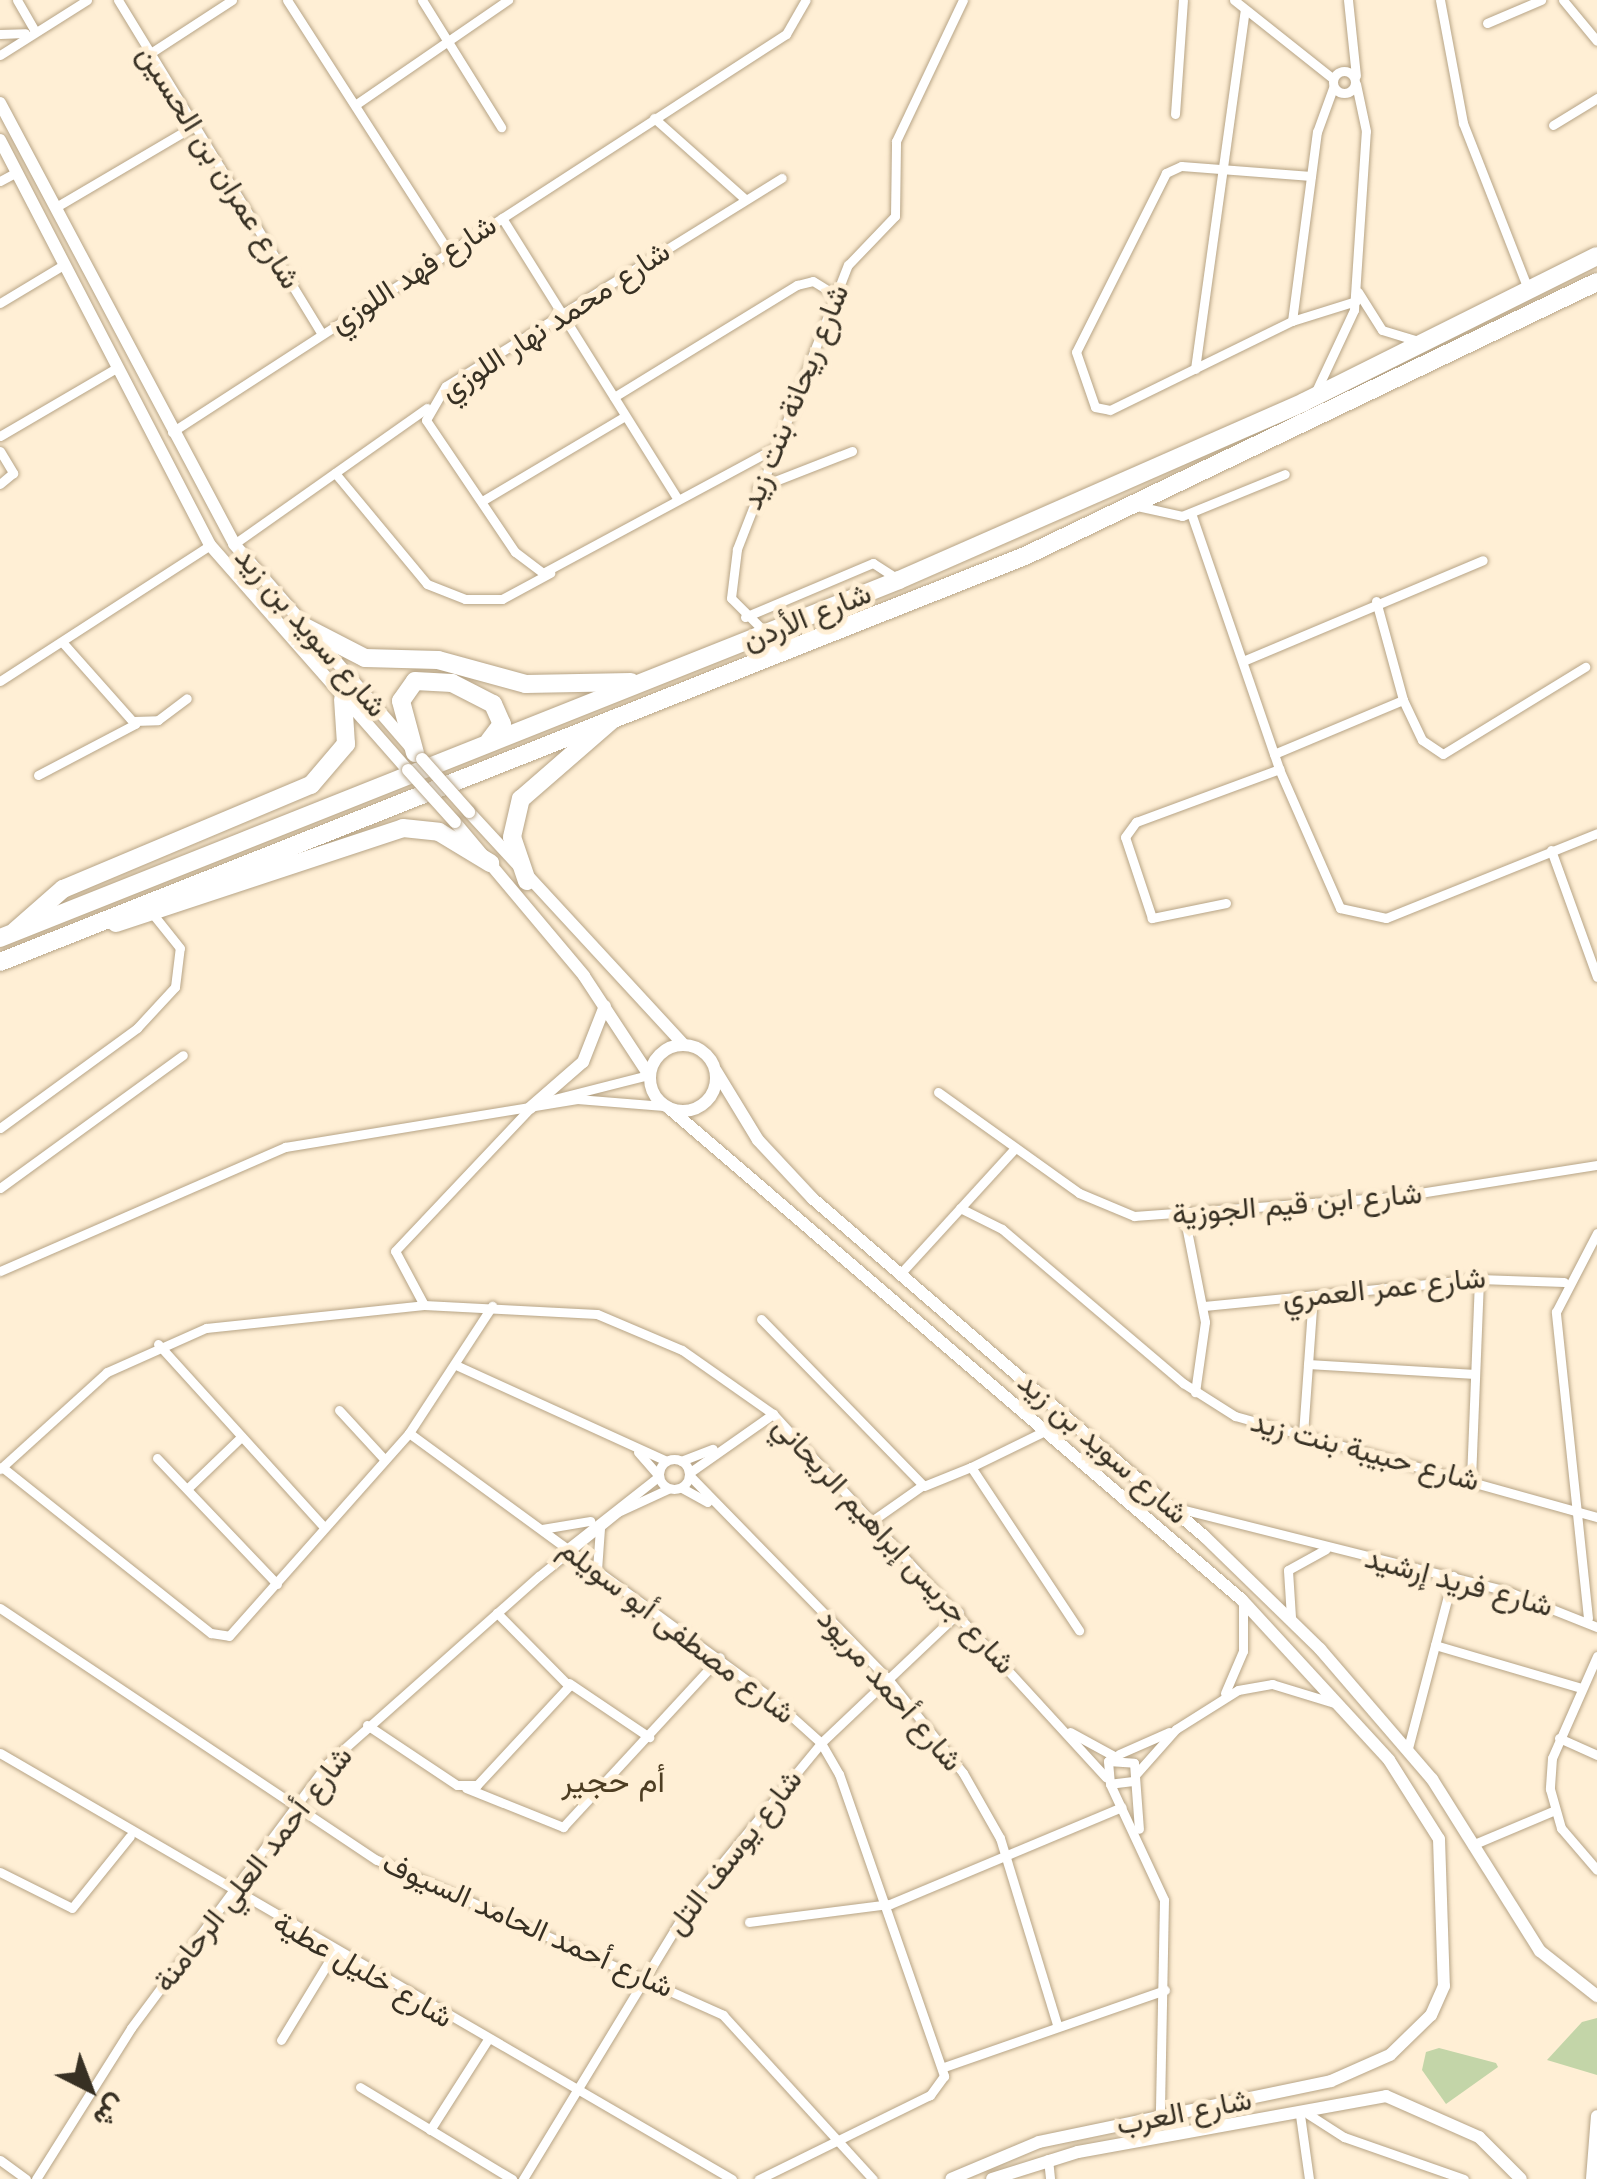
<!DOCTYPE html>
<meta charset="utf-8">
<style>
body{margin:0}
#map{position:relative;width:1597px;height:2179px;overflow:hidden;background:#ffefd5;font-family:Arial,Vazirmatn,sans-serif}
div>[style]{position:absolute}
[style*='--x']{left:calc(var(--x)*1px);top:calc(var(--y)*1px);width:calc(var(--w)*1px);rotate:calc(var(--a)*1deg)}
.green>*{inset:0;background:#c3d5a8}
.roads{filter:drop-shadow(0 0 2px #b7a486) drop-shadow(0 0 2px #b7a486)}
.street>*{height:9px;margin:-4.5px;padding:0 4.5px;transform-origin:4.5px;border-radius:4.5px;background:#fff}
.street>.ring{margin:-4.5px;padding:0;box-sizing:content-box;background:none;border:9px solid #fff;border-radius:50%}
.secondary>*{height:12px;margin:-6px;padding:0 6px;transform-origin:6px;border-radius:6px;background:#fff}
.secondary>.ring{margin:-6px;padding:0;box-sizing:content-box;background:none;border:12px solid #fff;border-radius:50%}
.highway>*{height:18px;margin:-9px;padding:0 9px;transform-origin:9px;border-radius:9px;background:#fff}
.bridges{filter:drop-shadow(0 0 2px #b7a486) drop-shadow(0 0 2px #b7a486)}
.secondary-bridge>*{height:12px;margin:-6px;padding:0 6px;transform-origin:6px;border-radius:6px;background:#fff}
span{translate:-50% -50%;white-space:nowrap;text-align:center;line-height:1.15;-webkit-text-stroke:10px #ffefd5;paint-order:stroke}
.street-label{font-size:30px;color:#373023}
.neighbourhood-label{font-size:32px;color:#4d3d22}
.north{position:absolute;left:40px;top:2039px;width:100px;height:100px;-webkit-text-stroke:8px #ffefd5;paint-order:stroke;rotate:138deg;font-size:28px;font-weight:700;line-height:40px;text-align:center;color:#373023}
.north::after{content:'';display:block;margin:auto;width:35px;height:45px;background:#373023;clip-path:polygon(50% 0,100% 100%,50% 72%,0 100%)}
</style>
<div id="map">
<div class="green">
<div style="clip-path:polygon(1597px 2018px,1597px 2075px,1547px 2060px,1582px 2022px)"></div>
<div style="clip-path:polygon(1439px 2048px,1496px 2063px,1498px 2067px,1446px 2104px,1422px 2070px,1426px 2052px)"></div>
</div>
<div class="roads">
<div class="street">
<div style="--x:17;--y:0;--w:34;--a:60"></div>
<div style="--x:118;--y:0;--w:390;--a:58.6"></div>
<div style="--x:287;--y:0;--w:298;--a:57.3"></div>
<div style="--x:422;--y:0;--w:150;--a:58.1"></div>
<div style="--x:1234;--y:0;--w:125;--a:38.5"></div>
<div style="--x:1348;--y:0;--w:76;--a:84"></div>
<div style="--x:1440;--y:0;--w:125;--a:79.4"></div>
<div style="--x:1463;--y:123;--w:180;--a:68.6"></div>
<div style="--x:1563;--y:0;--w:53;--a:50.3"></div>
<div style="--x:1487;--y:23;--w:59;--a:-23.1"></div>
<div style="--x:0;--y:34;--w:25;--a:-2"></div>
<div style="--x:149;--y:54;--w:99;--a:-33"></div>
<div style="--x:0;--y:55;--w:103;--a:-32.3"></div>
<div class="ring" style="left:1333px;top:71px;width:13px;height:13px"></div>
<div style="--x:355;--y:105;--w:186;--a:-34.5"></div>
<div style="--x:1175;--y:114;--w:114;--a:-86"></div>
<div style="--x:654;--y:118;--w:122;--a:41.7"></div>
<div style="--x:1553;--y:125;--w:52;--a:-31.5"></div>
<div style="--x:1311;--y:176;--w:130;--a:-175.6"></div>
<div style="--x:1181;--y:166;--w:17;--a:155"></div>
<div style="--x:1166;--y:173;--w:200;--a:116.7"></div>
<div style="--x:1076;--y:352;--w:58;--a:70.9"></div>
<div style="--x:1095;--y:407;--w:15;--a:11"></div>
<div style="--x:1110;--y:410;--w:203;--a:-26.1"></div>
<div style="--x:1292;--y:321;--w:191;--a:-82.5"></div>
<div style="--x:1317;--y:132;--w:47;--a:-70"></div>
<div style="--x:0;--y:181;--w:19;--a:-28"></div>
<div style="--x:56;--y:207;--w:161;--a:-30.5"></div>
<div style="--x:502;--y:218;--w:330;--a:58"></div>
<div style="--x:1358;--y:292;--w:45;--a:57.7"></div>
<div style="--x:1382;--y:330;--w:39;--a:17"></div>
<div style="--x:0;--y:303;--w:76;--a:-31"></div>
<div style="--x:1292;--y:321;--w:67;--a:-17.4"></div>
<div style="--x:1195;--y:369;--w:362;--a:-82.1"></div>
<div style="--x:1317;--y:389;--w:87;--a:-64.9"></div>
<div style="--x:1354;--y:310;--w:179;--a:-86.2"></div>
<div style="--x:1366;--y:131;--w:48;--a:-102"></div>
<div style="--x:614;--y:397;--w:215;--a:-31.5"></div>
<div style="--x:797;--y:285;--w:16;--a:-14"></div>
<div style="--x:813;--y:281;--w:25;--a:32"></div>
<div style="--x:172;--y:432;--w:732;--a:-32.95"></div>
<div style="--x:786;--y:34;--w:39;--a:-60"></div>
<div style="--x:0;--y:436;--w:137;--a:-30.3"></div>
<div style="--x:775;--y:448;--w:264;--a:151.7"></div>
<div style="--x:543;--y:573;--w:35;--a:-143"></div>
<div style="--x:515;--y:552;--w:159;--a:-124"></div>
<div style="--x:426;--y:420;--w:39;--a:-60"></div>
<div style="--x:446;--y:386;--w:395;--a:-31.8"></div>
<div style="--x:0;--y:451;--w:26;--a:59"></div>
<div style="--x:13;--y:473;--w:17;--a:140"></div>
<div style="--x:335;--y:473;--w:144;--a:50.3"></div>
<div style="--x:427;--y:584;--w:41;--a:21.5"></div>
<div style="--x:465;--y:599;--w:37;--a:0"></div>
<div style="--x:502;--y:599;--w:55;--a:-28.4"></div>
<div style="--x:757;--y:488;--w:102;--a:-21.3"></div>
<div style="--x:482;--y:501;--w:166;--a:-30.7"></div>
<div style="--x:1137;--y:506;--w:46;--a:12.5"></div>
<div style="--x:1182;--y:516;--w:111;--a:-22.2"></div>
<div style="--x:1191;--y:513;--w:271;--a:71"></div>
<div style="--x:1279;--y:769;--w:152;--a:66.3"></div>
<div style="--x:1340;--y:908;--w:47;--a:12.3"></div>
<div style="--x:1386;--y:918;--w:227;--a:-21.9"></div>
<div style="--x:234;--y:544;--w:236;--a:-35.2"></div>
<div style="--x:1376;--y:601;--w:103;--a:74.7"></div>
<div style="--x:1403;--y:700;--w:44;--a:64.6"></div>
<div style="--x:1422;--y:740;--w:25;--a:34"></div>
<div style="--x:1443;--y:754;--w:167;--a:-31.5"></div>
<div style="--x:745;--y:617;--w:139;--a:-22.9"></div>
<div style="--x:873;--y:563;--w:31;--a:33"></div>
<div style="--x:765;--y:632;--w:48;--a:-135"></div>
<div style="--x:731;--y:598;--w:49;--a:-83"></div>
<div style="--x:737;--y:549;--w:305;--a:-68.7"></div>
<div style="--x:848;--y:265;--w:68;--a:-46.2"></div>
<div style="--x:895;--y:216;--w:75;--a:-89.2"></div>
<div style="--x:896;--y:141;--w:156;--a:-64.6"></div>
<div style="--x:1243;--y:661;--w:260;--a:-22.8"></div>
<div style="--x:0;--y:681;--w:250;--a:-32.9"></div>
<div style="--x:134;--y:721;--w:24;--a:-2"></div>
<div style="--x:158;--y:720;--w:36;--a:-37"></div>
<div style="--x:1274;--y:754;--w:140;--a:-22.7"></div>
<div style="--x:38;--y:775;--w:110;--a:-27.7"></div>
<div style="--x:135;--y:724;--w:107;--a:-131.6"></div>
<div style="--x:1551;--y:850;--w:135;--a:70.1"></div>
<div style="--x:1226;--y:903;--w:76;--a:168.5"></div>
<div style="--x:1152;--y:918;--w:85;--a:-108.4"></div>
<div style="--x:1125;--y:837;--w:19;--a:-54"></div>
<div style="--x:1136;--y:822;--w:153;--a:-20.3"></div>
<div style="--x:938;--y:1092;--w:173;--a:35.6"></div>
<div style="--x:1079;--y:1193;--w:60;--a:22.7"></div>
<div style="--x:1134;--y:1216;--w:261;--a:-4.2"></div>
<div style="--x:1394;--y:1197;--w:206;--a:-9"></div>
<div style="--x:550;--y:1100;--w:102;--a:-14.2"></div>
<div style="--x:0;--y:1128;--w:170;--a:-36.1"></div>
<div style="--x:137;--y:1028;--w:56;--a:-47.2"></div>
<div style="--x:175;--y:987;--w:39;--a:-83"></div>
<div style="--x:180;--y:948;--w:45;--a:-128.7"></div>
<div style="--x:0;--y:1188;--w:226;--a:-36"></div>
<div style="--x:960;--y:1208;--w:47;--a:26.6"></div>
<div style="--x:1002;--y:1229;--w:238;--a:40.4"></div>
<div style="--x:1183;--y:1383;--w:62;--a:32.4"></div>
<div style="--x:1235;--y:1416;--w:376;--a:15.6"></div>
<div style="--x:1184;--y:1215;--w:109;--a:78.9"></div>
<div style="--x:1205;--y:1322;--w:71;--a:98.1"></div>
<div style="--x:0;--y:1271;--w:311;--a:-23.5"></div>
<div style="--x:285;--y:1147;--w:296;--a:-9.3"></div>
<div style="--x:577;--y:1099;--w:87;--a:4.6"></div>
<div style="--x:901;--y:1273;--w:169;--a:-47.6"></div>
<div style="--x:424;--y:1305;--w:61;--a:-118.2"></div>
<div style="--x:395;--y:1251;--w:198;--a:-46.6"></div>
<div style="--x:1204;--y:1306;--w:276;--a:-5.6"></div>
<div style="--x:1479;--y:1279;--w:85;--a:2"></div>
<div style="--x:761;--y:1319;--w:232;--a:45.7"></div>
<div style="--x:923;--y:1485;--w:57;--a:144.9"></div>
<div style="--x:158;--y:1344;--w:247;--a:47.8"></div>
<div style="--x:1308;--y:1364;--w:167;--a:3.4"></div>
<div style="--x:458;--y:1366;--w:229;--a:24.5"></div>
<div style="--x:339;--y:1410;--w:67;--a:47.4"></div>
<div style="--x:409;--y:1433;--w:447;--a:36.2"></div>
<div style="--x:770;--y:1697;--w:69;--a:42"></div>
<div style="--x:821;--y:1743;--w:36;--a:60"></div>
<div style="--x:839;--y:1774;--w:320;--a:70.8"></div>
<div style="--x:944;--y:2076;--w:24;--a:126"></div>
<div style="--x:930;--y:2095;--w:191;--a:153.8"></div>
<div style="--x:1303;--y:1434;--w:139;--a:-85.9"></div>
<div style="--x:638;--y:1452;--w:30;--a:49"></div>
<div style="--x:157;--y:1458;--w:174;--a:46.4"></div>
<div class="ring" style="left:659px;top:1459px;width:21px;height:21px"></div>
<div style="--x:681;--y:1461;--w:34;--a:-21"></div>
<div style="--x:2;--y:1467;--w:267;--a:38.5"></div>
<div style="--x:211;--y:1633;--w:18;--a:9"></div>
<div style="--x:229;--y:1636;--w:271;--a:-48.4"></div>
<div style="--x:409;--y:1433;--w:152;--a:-56.8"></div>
<div style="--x:971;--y:1467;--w:87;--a:-26"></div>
<div style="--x:0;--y:1469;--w:144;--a:-42.2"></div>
<div style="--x:107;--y:1372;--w:108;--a:-24"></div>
<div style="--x:206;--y:1328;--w:219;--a:-6"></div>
<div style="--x:424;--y:1305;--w:173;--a:3"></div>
<div style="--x:597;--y:1314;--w:92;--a:23"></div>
<div style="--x:682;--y:1350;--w:111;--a:35.1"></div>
<div style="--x:773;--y:1414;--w:493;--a:47.5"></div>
<div style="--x:689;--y:1473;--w:103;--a:-35.1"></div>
<div style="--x:689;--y:1475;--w:285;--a:45.7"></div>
<div style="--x:888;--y:1679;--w:120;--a:51.4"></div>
<div style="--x:963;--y:1773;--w:75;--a:60.4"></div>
<div style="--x:1000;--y:1838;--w:195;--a:73"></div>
<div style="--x:1471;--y:1479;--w:200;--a:-87.7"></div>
<div style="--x:924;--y:1486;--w:51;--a:-22"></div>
<div style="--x:971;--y:1467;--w:196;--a:56.5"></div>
<div style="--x:188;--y:1488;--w:74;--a:-43.9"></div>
<div style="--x:682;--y:1488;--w:29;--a:29"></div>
<div style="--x:1173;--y:1507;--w:341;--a:14.1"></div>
<div style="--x:1504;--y:1590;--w:100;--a:21.7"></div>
<div style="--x:542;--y:1529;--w:49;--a:-9.5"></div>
<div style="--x:564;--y:1551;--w:120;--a:-38.2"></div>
<div style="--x:597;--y:1570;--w:42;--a:-85.9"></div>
<div style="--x:0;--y:1608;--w:453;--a:33.8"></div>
<div style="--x:377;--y:1860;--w:379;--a:24.1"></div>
<div style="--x:723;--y:2015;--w:222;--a:47.6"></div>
<div style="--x:1291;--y:1617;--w:47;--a:-93.7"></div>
<div style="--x:1288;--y:1570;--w:43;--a:-28.9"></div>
<div style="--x:1588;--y:1618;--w:308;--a:-96"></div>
<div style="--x:1556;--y:1312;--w:89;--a:-62.6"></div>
<div style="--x:1435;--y:1645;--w:152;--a:16.4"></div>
<div style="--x:1597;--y:1656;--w:111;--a:113.8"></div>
<div style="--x:1552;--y:1758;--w:31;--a:94"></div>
<div style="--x:1550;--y:1789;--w:41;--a:74.2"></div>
<div style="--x:1561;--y:1828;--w:55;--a:49.4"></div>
<div style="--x:569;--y:1683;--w:97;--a:34"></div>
<div style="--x:1225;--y:1693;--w:46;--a:-66.8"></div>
<div style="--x:1243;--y:1651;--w:48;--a:-90"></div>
<div style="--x:367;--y:1725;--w:108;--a:33.7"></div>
<div style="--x:457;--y:1785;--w:20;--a:0"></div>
<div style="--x:477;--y:1785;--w:135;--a:-47.1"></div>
<div style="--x:569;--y:1686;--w:103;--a:-134.6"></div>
<div style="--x:1070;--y:1732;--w:50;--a:28.6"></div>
<div style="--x:1559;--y:1738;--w:42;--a:24.1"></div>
<div style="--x:1408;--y:1748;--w:178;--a:-75.3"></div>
<div style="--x:0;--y:1753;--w:847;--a:30.2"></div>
<div style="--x:1119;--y:1754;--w:55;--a:-23.7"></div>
<div style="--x:1136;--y:1774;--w:60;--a:-48.4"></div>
<div style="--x:1176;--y:1729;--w:73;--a:-32.2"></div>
<div style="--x:1238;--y:1690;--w:35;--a:-10"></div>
<div style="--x:1272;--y:1684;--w:65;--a:17"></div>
<div style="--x:1133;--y:1781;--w:23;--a:173"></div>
<div style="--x:1110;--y:1784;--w:23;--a:-95"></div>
<div style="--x:1108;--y:1761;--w:26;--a:4"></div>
<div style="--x:1134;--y:1763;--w:66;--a:85.7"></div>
<div style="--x:1110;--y:1784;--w:128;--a:65"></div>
<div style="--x:1164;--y:1900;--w:215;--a:91.1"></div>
<div style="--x:466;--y:1788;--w:105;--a:21.9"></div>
<div style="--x:563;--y:1827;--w:231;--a:-47.3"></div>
<div style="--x:1472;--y:1845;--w:88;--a:-22.8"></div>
<div style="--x:0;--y:1872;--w:80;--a:26.6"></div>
<div style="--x:72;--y:1908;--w:92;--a:-51.1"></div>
<div style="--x:749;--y:1922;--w:142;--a:-7.3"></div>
<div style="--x:890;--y:1904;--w:251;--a:-22.7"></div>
<div style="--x:281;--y:2040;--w:102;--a:-58.7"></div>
<div style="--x:944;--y:2067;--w:234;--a:-19.2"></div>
<div style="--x:360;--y:2087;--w:178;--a:31.2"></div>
<div style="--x:1308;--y:2114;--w:43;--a:32.6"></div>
<div style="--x:1344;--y:2137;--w:127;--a:19.3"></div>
<div style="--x:1300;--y:2115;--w:65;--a:82"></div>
<div style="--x:430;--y:2130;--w:106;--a:-57.4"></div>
<div style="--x:1048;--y:2159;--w:20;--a:84"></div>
<div style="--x:0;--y:2160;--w:32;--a:36"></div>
<div style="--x:36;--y:2179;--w:178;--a:-57.8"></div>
<div style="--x:131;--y:2028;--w:329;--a:-53.4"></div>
<div style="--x:327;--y:1764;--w:283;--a:-41.6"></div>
<div style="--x:539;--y:1576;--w:102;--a:-39"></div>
<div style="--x:618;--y:1512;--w:55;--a:-24.7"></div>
<div style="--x:523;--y:2179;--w:331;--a:-58.7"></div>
<div style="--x:695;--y:1896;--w:198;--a:-50.5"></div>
<div style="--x:821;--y:1743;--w:190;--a:-43.5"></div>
</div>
<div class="secondary">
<div style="--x:0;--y:103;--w:499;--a:62"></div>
<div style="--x:234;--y:544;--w:273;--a:49"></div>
<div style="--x:0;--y:140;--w:456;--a:62.6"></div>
<div style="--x:210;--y:545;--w:300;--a:48.7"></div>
<div style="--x:469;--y:812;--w:316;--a:47.3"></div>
<div style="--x:455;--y:822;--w:201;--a:50"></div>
<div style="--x:584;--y:976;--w:118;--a:56.7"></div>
<div class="ring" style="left:650px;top:1045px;width:54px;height:54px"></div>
<div style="--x:716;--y:1071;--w:81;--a:58.7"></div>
<div style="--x:758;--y:1140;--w:79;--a:47"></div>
<div style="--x:812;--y:1198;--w:519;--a:40.78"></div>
<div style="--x:1205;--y:1537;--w:161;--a:44.2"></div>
<div style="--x:1320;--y:1649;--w:172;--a:49.3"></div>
<div style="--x:1432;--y:1779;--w:203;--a:57.9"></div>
<div style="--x:1540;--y:1951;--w:73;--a:38.3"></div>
<div style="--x:530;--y:1108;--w:70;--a:-41"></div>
<div style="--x:583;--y:1062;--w:60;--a:-68.6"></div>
<div style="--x:670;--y:1109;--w:754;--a:40.64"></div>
<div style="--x:1242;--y:1600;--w:217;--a:47.4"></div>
<div style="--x:1389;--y:1760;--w:93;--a:57.7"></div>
<div style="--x:1439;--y:1839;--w:147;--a:88.1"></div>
<div style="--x:1444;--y:1986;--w:32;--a:114"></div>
<div style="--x:1431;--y:2015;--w:57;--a:135.7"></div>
<div style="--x:1390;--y:2055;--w:64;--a:156.2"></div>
<div style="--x:1331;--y:2081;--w:298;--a:168.2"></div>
<div style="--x:1039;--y:2142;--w:95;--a:157.2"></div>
<div style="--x:992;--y:2179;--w:90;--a:-17.4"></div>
<div style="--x:1078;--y:2152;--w:313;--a:-10.3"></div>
<div style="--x:1386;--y:2096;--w:102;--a:23.8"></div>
<div style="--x:1479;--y:2137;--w:59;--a:45"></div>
<div style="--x:1592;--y:2179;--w:63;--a:-85.5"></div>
</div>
<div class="highway">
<div style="--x:301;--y:625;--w:72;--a:27.3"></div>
<div style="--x:365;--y:658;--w:73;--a:1.6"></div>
<div style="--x:438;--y:660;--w:91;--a:15.3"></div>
<div style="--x:526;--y:684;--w:105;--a:-1.1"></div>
<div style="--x:415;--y:753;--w:54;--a:-105.1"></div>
<div style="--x:401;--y:701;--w:24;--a:-55"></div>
<div style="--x:415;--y:681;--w:37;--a:3"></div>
<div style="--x:452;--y:683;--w:46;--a:27.1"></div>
<div style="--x:493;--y:704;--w:22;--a:66"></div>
<div style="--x:502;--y:724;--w:21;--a:127"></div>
<div style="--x:527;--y:881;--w:46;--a:-108.8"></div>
<div style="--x:512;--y:837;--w:39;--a:-77"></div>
<div style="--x:521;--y:799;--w:122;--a:-41"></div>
<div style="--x:116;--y:923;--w:302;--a:-18.3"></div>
<div style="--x:403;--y:828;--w:36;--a:6"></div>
<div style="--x:439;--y:832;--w:60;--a:31.3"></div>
<div style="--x:15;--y:931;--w:64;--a:-41.2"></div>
<div style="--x:63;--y:889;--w:269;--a:-22.8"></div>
<div style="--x:311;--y:785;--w:54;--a:-49.5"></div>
<div style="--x:346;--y:744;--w:45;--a:-93.8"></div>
<div style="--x:0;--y:938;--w:968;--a:-21.71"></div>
<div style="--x:899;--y:580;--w:442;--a:-23.7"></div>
<div style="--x:1304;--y:402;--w:327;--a:-26.5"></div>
<div style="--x:0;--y:962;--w:1102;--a:-21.61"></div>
<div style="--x:1025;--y:556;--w:634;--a:-25.6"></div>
</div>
</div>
<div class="bridges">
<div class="secondary-bridge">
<div style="--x:422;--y:759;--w:71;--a:48.4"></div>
<div style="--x:408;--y:770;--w:70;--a:47.9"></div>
</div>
</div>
<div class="street-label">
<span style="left:219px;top:167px;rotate:58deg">شارع عمران بن الحسين</span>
<span style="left:413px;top:274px;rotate:-33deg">شارع فهد اللوزي</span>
<span style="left:555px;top:321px;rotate:-33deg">شارع محمد نهار اللوزي</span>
<span style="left:795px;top:397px;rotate:-68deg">شارع ريحانة بنت زيد</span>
<span style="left:807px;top:617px;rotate:-22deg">شارع الأردن</span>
<span style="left:311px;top:632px;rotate:49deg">شارع سويد بن زيد</span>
<span style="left:1297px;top:1204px;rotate:-5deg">شارع ابن قيم الجوزية</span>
<span style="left:1384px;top:1288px;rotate:-6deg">شارع عمر العمري</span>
<span style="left:1103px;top:1448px;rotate:41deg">شارع سويد بن زيد</span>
<span style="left:1365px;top:1451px;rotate:15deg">شارع حبيبة بنت زيد</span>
<span style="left:894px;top:1545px;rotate:47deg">شارع جريس إبراهيم الريحاني</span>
<span style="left:1459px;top:1582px;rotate:15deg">شارع فريد إرشيد</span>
<span style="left:677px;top:1631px;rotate:37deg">شارع مصطفى أبو سويلم</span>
<span style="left:890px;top:1690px;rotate:49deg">شارع أحمد مريود</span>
<span style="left:734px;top:1852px;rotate:-52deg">شارع يوسف التل</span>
<span style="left:253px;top:1869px;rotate:-52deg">شارع أحمد العلي الرحامنة</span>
<span style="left:528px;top:1925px;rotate:24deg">شارع أحمد الحامد السيوف</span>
<span style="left:363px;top:1970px;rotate:30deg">شارع خليل عطية</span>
<span style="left:1184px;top:2112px;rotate:-11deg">شارع العرب</span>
</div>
<div class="neighbourhood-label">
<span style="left:613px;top:1781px">أم حجير</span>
</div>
<div class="north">ش</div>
</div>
